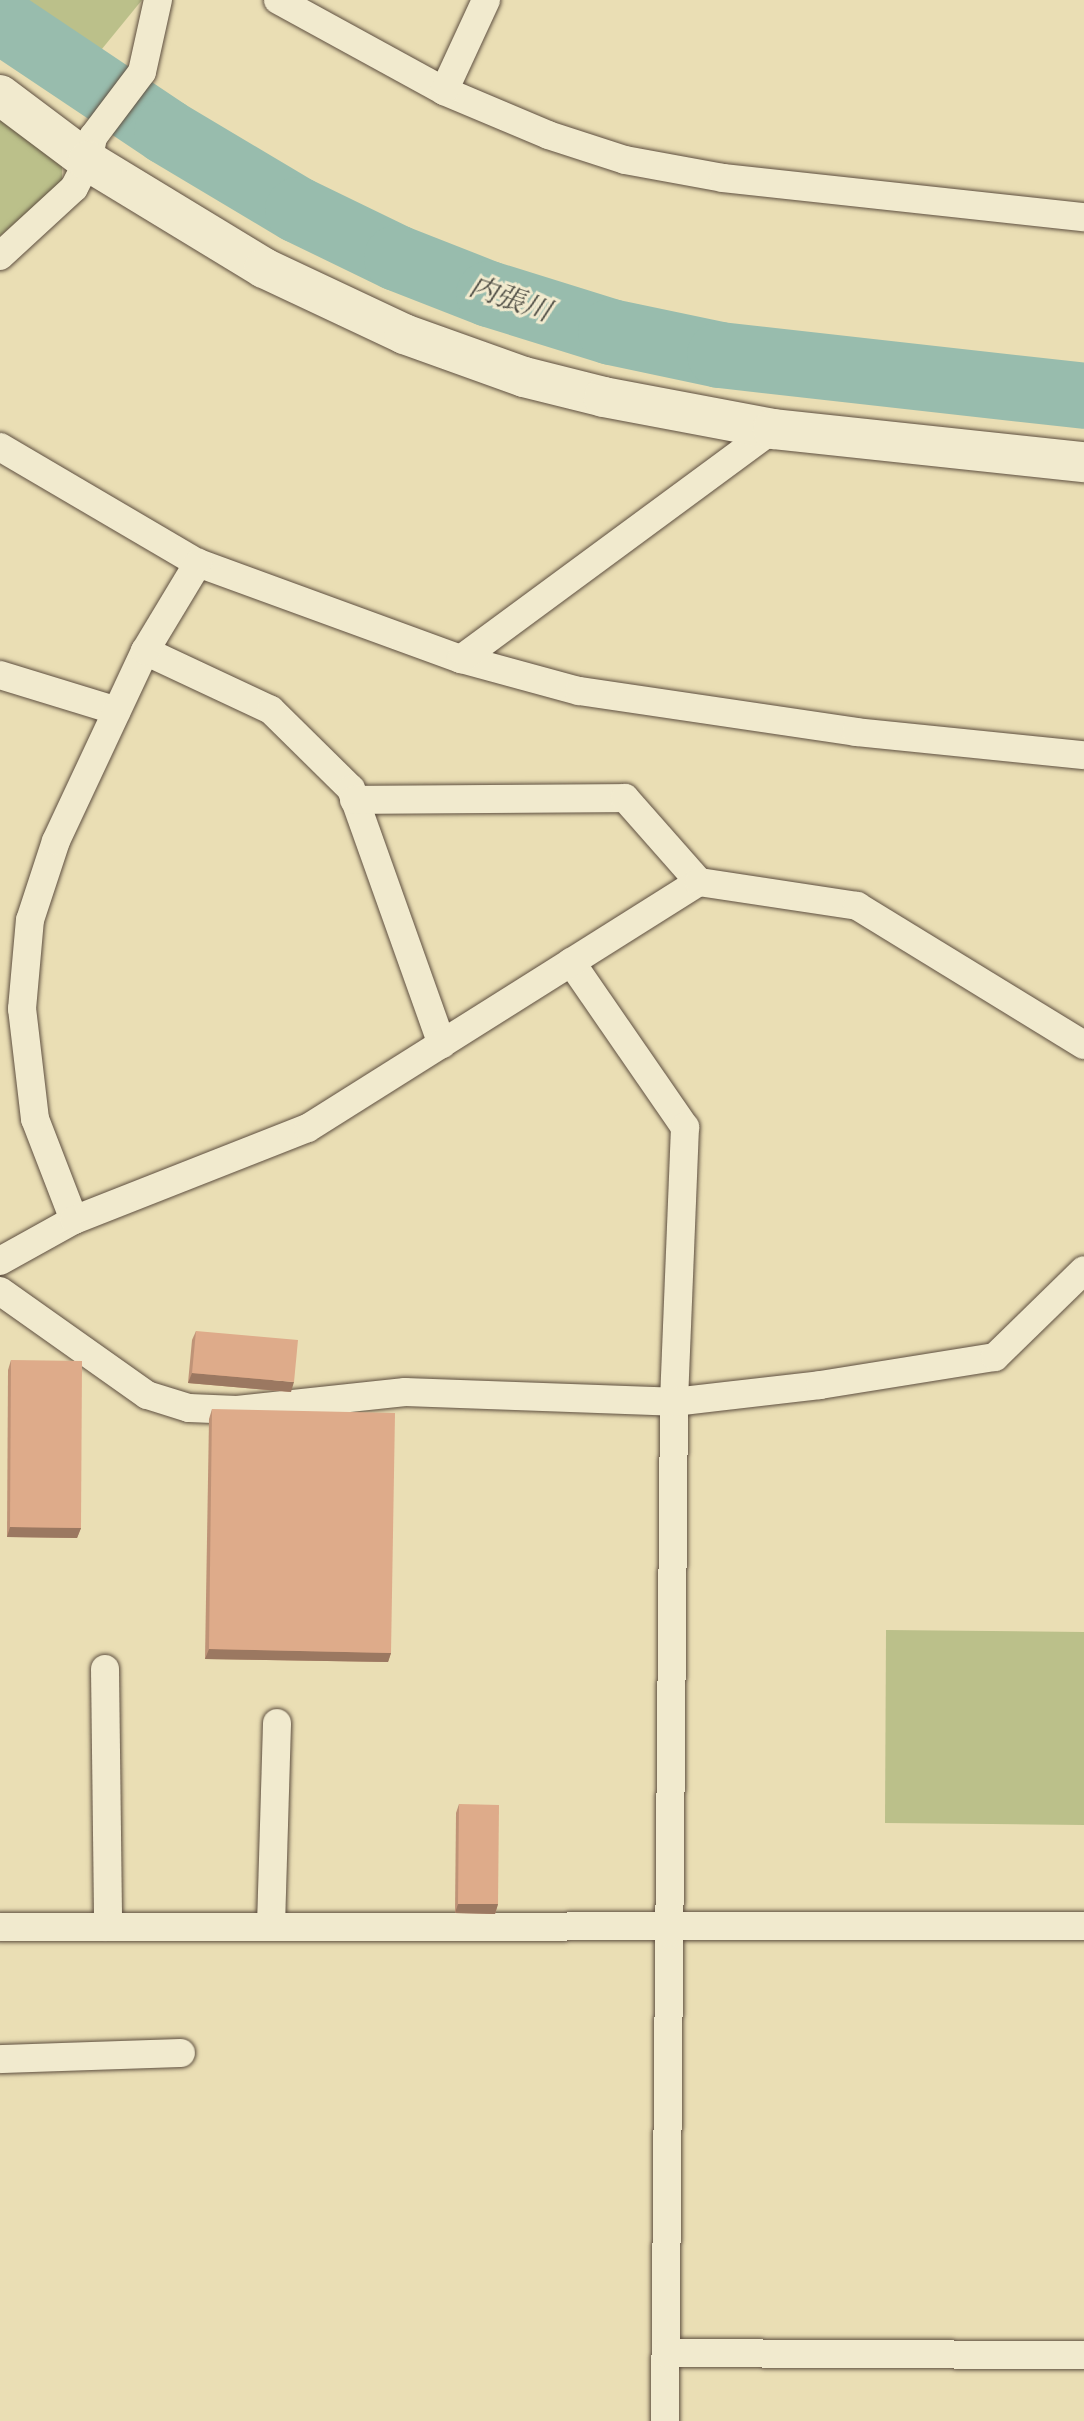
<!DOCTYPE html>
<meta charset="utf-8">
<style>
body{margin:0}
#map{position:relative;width:1084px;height:2421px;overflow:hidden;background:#eadeb4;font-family:"IM FELL French Canon","Noto Serif JP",serif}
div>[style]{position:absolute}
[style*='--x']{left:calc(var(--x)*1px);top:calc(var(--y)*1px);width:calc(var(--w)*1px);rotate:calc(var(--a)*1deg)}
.green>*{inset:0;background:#bbc08a}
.river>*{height:66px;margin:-33px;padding:0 33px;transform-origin:33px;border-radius:33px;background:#98bcad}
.roads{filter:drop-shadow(0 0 2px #5e4f40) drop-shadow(0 0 2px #5e4f40)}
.street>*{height:28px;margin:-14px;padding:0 14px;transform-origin:14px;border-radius:14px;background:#f1eace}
.secondary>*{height:40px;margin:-20px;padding:0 20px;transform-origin:20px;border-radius:20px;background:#f1eace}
.wall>*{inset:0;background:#bf9377}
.shaded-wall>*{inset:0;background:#9b7861}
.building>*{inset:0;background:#deab8a}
span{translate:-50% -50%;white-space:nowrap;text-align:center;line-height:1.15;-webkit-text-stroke:6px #f1eace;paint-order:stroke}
.water-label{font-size:28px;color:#4f4e45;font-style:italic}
</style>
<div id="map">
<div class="green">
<div style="clip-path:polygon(23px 0,142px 0,97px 55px)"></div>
<div style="clip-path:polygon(0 118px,62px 166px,62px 181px,0 236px)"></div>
<div style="clip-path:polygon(886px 1630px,1084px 1632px,1084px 1825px,885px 1823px)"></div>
</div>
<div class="river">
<div style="--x:0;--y:20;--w:201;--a:33.8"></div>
<div style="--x:167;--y:132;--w:152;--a:30.8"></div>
<div style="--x:298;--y:210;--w:110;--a:25.9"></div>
<div style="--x:397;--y:258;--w:99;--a:21.4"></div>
<div style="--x:489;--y:294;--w:128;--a:17.3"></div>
<div style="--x:611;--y:332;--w:111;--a:11.9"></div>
<div style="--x:720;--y:355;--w:366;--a:6.4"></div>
</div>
<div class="roads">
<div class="street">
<div style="--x:278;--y:0;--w:189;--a:28.7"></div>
<div style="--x:444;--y:91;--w:113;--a:22.9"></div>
<div style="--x:548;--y:135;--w:81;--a:18"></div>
<div style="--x:625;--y:160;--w:100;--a:10.4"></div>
<div style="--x:723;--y:178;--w:363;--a:6.2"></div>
<div style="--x:444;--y:91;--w:100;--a:-65.2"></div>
<div style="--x:0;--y:256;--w:100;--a:-42.6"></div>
<div style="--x:74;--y:188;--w:30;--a:-63"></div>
<div style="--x:88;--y:161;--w:25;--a:-78"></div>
<div style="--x:93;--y:137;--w:81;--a:-53"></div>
<div style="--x:142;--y:72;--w:74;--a:-77.5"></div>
<div style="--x:0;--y:447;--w:229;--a:30.4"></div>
<div style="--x:198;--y:563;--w:280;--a:20.1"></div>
<div style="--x:461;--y:659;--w:122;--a:15.2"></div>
<div style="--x:579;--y:691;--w:280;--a:8.4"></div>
<div style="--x:856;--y:732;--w:229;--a:5.8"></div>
<div style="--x:145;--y:651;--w:139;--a:25.1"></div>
<div style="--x:271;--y:710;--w:112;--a:44.6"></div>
<div style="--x:351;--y:789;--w:271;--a:70.4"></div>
<div style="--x:461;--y:659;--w:388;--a:-36.4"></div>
<div style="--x:0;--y:675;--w:122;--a:17.1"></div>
<div style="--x:354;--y:800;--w:271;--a:-0.4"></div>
<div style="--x:625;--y:798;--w:112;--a:48.6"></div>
<div style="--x:571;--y:962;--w:201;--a:55.4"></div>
<div style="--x:685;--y:1127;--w:275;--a:92.3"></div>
<div style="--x:674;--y:1402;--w:1019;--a:90.51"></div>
<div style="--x:74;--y:1220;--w:108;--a:-111.1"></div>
<div style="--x:35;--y:1119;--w:111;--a:-96.7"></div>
<div style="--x:22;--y:1009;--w:89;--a:-84.9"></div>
<div style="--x:30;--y:920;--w:83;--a:-71.8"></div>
<div style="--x:56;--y:841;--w:210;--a:-64.9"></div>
<div style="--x:145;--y:651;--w:103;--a:-58.9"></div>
<div style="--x:0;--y:1261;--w:85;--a:-29"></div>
<div style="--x:74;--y:1220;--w:251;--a:-21.5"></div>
<div style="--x:308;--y:1128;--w:462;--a:-32.2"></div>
<div style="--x:699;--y:882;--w:160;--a:8.6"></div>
<div style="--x:857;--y:906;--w:266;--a:31.5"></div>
<div style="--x:0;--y:1291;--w:180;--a:35.3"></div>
<div style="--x:147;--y:1395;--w:44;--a:17.2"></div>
<div style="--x:189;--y:1408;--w:48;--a:2.4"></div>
<div style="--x:237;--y:1410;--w:169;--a:-6.1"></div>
<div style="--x:405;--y:1392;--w:269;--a:2.1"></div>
<div style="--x:674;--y:1402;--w:147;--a:-6.6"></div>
<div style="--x:820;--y:1385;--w:177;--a:-9.1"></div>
<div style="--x:995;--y:1357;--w:124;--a:-44.3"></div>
<div style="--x:105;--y:1669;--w:258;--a:89.3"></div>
<div style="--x:271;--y:1926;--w:203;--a:-88.3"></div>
<div style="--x:0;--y:1927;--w:1084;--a:-0.05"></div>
<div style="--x:0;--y:2059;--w:181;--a:-1.9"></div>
<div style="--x:666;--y:2353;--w:418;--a:0.3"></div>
</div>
<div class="secondary">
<div style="--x:0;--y:95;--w:110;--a:36.9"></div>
<div style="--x:88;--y:161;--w:206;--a:31.3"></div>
<div style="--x:264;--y:268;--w:155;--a:25.2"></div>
<div style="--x:404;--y:334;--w:127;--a:19.7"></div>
<div style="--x:524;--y:377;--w:82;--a:14"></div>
<div style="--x:604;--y:397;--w:172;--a:10.7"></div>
<div style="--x:773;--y:429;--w:313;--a:6.1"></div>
</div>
</div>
<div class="wall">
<div style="clip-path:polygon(196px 1331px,291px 1392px,188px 1383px,192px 1340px)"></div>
<div style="clip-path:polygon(11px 1360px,81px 1528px,77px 1538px,7px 1537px,8px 1370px)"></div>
<div style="clip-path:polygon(212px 1409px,391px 1653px,388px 1662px,205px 1659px,209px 1419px)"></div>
<div style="clip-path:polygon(459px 1804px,498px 1904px,495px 1914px,455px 1913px,456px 1813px)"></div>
</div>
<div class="shaded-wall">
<div style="clip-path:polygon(192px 1373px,294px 1382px,291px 1392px,188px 1383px)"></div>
<div style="clip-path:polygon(10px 1527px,81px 1528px,77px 1538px,7px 1537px)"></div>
<div style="clip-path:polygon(209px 1649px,391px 1653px,388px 1662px,205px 1659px)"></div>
<div style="clip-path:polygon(458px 1904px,498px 1904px,495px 1914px,455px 1913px)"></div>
</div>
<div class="building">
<div style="clip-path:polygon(196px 1331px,298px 1340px,294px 1382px,192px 1373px)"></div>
<div style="clip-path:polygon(11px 1360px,82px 1361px,81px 1528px,10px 1527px)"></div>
<div style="clip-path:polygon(212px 1409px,395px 1413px,391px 1653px,209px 1649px)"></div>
<div style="clip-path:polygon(459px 1804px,499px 1805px,498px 1904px,458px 1904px)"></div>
</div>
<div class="water-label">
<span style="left:510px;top:299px;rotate:19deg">内張川</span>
</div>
</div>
